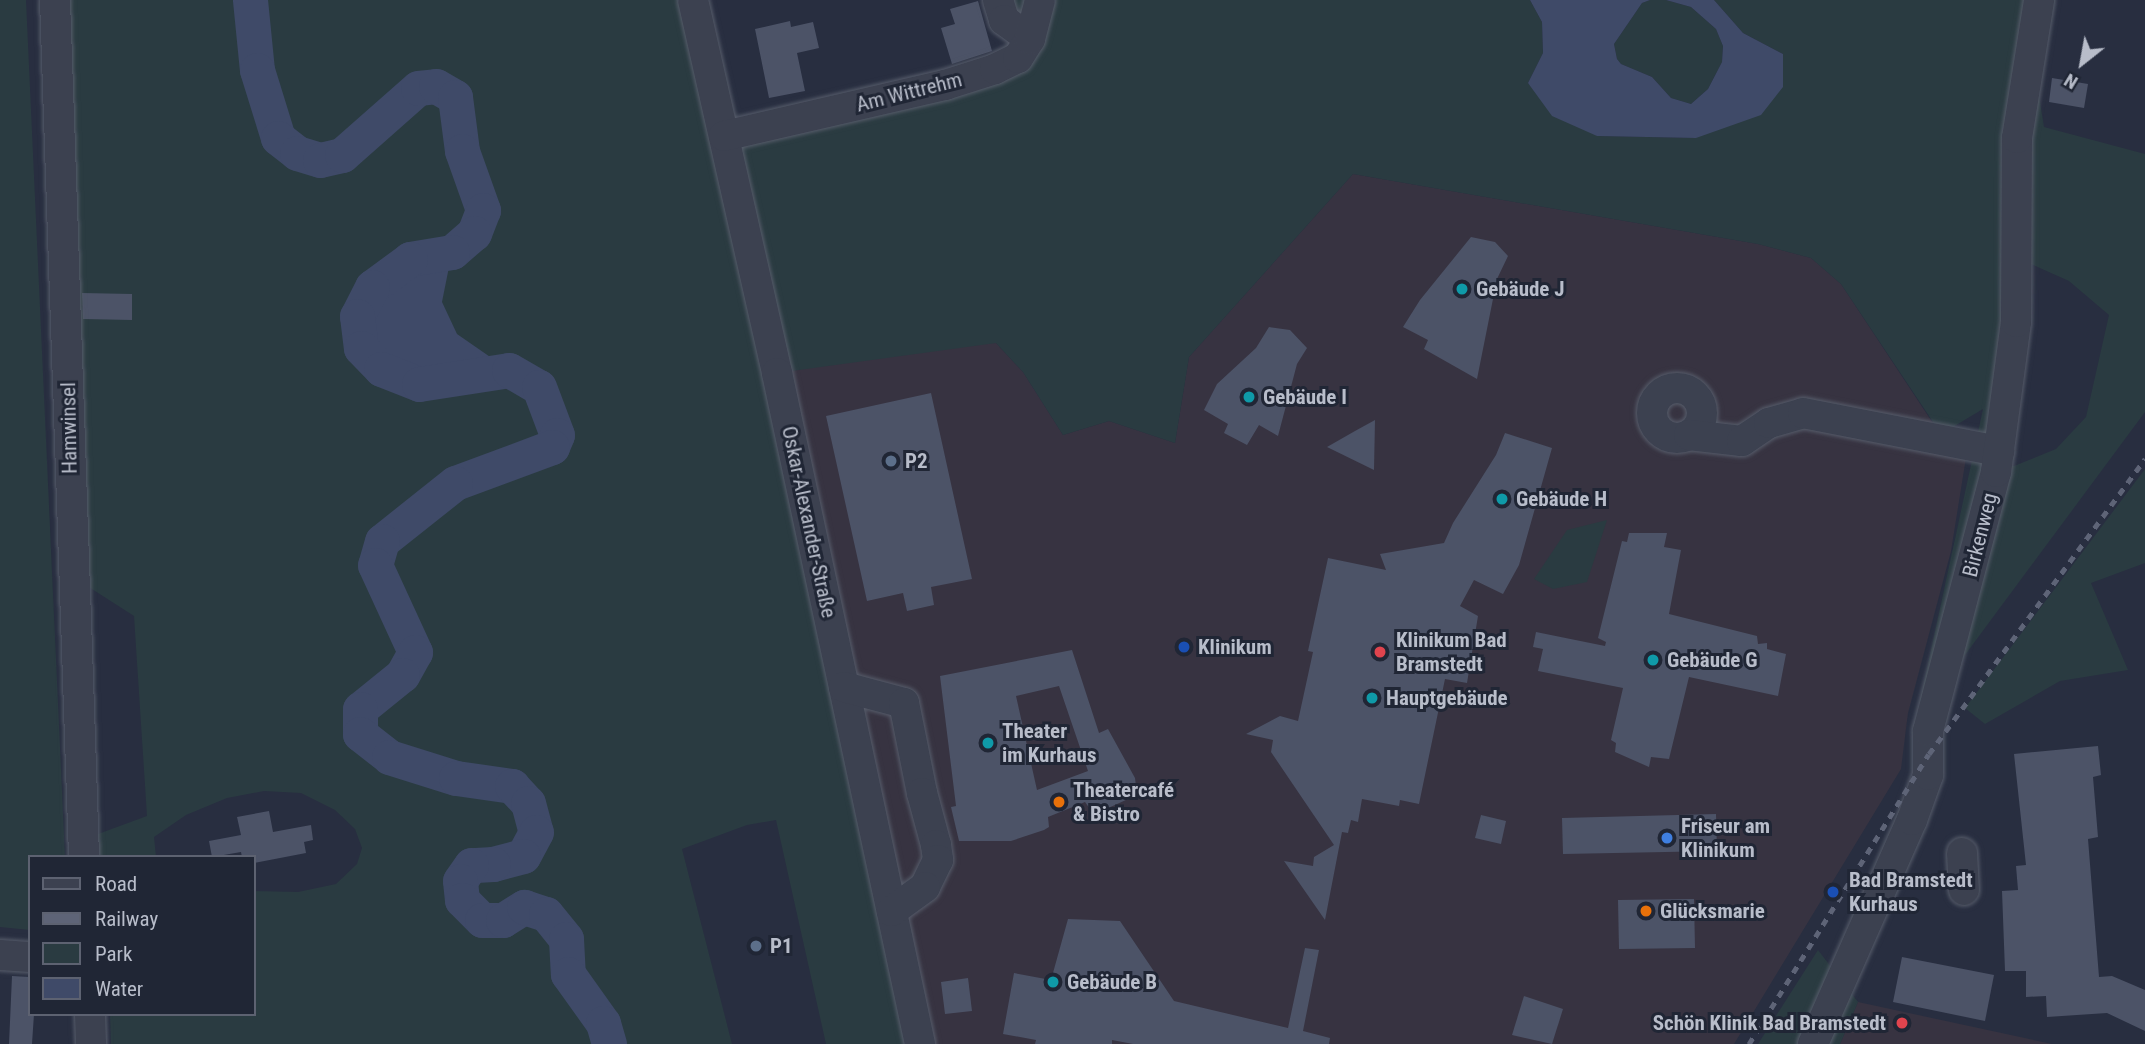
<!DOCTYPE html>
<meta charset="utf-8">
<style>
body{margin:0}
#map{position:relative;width:2145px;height:1044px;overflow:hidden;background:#282e40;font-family:"Roboto Condensed",sans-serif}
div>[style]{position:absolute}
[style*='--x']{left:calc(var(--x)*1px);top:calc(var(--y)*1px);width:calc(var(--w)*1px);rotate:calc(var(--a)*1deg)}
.medical>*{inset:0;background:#373341}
.green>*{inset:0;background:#2a3b41}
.water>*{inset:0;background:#3f4a68}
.river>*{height:35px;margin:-17.5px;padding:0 17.5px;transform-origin:17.5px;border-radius:17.5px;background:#3f4a68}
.building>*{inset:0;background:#4c5367}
.roads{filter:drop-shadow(0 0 2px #565c6a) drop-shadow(0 0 2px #565c6a)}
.minor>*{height:30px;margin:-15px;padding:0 15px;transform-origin:15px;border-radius:15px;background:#3c4150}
.minor>.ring{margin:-15px;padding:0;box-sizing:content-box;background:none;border:30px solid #3c4150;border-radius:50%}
.rail>*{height:5px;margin-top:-2.5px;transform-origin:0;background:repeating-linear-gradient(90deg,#5e6477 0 7px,transparent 0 14px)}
.dots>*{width:19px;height:19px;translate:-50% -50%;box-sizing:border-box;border:4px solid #202635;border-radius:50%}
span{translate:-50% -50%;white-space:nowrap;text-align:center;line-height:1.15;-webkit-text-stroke:6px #202635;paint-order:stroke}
.street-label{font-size:21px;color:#b8bdca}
.poi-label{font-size:21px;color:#b8bdca;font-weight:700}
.left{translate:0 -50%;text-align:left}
.right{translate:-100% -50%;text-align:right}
.legend{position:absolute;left:28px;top:855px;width:228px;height:161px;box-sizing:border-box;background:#202635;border:2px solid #5d6271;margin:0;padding:9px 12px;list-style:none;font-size:21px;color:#b8bdca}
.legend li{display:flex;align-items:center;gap:14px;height:35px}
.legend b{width:35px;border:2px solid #5d6271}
.north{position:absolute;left:2047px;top:28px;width:70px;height:70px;-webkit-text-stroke:5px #202635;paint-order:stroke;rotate:211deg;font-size:19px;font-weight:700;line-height:28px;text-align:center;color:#b8bdca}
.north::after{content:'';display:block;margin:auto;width:24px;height:32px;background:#b8bdca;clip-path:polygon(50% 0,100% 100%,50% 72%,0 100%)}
</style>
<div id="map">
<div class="medical">
<div style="clip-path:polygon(1353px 174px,1758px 244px,1811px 258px,1841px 284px,1940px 434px,1969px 439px,1951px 551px,1908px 713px,1901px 769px,1734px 1044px,919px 1044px,777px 373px,944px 345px,996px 343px,1023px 372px,1063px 435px,1109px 421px,1175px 443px,1189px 357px)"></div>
<div style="clip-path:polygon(1858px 1002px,2052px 1044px,1840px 1044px)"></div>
</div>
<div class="green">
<div style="clip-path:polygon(0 0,26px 0,65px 857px,30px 857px,30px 930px,0 927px)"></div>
<div style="clip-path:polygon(evenodd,63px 0,693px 0,732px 146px,1024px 65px,1002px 0,1530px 0,1542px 22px,1543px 53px,1528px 83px,1597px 136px,1695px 138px,1783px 54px,1743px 33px,1714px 0,2055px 0,2037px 83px,2044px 127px,2145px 154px,2145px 412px,1965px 655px,1920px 701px,1983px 409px,1941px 434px,1841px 284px,1811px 258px,1758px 244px,1353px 174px,1189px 357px,1175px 443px,1109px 421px,1063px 435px,1023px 372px,996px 343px,777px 373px,920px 1044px,826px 1044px,776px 820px,747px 825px,682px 849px,732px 1044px,111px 1044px,110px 1014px,254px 1014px,254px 891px,298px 892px,336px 884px,357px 864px,362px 848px,355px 829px,335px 810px,301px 793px,264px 791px,227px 798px,186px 815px,154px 837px,156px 857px,100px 857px,98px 834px,147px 816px,134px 616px,81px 582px,63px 0,2020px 259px,2069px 281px,2109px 315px,2086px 417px,2056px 449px,2014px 466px,1998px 463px,2020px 259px)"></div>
<div style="clip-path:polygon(1650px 0,1666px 0,1691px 7px,1716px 29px,1723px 46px,1722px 62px,1708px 89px,1691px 104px,1671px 98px,1652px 77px,1621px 64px,1617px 59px,1614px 44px,1642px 3px)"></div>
<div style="clip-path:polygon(2145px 469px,2145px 563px,2091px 583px,2128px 670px,2060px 681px,1985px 724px,1965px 708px)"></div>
<div style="clip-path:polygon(1607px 520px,1587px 582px,1553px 589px,1534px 579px,1567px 530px)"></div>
<div style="clip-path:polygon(1818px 950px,1858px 1002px,1840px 1044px,1758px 1044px)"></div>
</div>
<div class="water">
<div style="clip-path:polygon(1530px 0,1650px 0,1642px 3px,1614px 44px,1617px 59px,1621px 64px,1652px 77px,1671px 98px,1691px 104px,1708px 89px,1722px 62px,1723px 46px,1716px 29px,1691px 7px,1666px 0,1714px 0,1743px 33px,1783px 54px,1783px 87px,1761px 115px,1696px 138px,1597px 136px,1552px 116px,1528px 83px,1543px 53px,1542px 22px)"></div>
<div style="clip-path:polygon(452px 252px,442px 302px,457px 334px,509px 370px,419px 384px,381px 369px,361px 348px,357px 316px,372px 287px,410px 259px)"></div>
</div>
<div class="river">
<div style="--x:250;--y:0;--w:70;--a:84.3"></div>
<div style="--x:257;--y:70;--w:71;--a:72.8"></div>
<div style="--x:278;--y:138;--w:24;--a:38"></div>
<div style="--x:297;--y:153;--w:24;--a:17"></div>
<div style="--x:320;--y:160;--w:23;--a:-13"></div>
<div style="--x:342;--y:155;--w:101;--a:-41.4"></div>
<div style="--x:418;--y:88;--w:18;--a:-6"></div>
<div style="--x:436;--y:86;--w:22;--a:30"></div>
<div style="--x:455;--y:97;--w:54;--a:82.6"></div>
<div style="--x:462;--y:151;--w:63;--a:70.4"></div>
<div style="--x:483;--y:210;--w:25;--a:111"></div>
<div style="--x:474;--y:233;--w:29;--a:139"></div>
<div style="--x:452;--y:252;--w:43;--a:170.5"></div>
<div style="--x:410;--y:259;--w:47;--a:143.6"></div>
<div style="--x:372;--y:287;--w:33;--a:117"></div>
<div style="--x:357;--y:316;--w:32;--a:83"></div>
<div style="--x:361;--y:348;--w:29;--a:46"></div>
<div style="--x:381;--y:369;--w:41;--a:21.5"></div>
<div style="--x:419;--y:384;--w:91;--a:-8.8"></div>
<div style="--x:509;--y:370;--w:34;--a:30"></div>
<div style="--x:539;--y:387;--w:51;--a:69.4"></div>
<div style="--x:557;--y:435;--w:13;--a:113"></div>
<div style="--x:552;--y:447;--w:103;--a:159.6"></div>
<div style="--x:455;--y:483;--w:93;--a:141.5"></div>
<div style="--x:382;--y:541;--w:25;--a:106"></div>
<div style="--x:375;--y:565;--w:96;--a:65.3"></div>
<div style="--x:415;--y:652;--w:26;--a:119"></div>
<div style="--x:402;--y:675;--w:54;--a:141"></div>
<div style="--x:360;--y:709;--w:25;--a:90"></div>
<div style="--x:360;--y:734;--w:37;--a:38"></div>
<div style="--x:389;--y:757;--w:70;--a:17.4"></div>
<div style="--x:456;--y:778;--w:57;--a:8.1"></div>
<div style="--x:512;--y:786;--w:23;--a:47"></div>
<div style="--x:528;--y:803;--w:30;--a:75"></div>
<div style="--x:536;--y:832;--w:27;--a:118"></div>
<div style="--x:523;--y:856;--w:31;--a:165"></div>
<div style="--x:493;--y:864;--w:22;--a:177"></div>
<div style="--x:471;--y:865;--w:19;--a:125"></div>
<div style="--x:460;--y:881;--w:19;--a:84"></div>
<div style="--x:462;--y:900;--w:28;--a:45"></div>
<div style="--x:482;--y:920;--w:21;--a:0"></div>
<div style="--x:503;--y:920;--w:25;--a:-32"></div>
<div style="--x:524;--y:907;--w:23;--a:18"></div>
<div style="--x:546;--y:914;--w:32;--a:51"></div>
<div style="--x:566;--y:939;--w:35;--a:87"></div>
<div style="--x:568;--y:974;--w:60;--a:54.5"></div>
<div style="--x:603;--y:1023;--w:22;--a:74"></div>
</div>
<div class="building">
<div style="clip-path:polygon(978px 1px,992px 51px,952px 64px,941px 28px,955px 24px,950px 9px)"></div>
<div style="clip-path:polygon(790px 21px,791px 27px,813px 22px,819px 48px,797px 53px,805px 91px,769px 98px,755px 29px)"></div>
<div style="clip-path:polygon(2052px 78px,2088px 84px,2084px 108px,2049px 102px)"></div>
<div style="clip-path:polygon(1471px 237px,1495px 242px,1508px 256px,1497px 279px,1477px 379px,1424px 349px,1428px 340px,1403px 327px,1420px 300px)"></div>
<div style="clip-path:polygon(82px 293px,132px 294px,132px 320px,83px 319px)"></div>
<div style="clip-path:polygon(1269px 327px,1290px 330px,1307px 348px,1297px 364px,1278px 436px,1259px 425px,1247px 445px,1224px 433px,1228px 424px,1204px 410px,1217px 384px,1256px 348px)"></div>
<div style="clip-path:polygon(931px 393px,972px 579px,931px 587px,934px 605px,907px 611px,903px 593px,867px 601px,826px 416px)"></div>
<div style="clip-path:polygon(1375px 420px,1374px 470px,1327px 447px,1355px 431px)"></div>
<div style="clip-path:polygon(1505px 433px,1552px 448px,1519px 565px,1503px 594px,1474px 580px,1460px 606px,1478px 616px,1467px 683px,1445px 679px,1419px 804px,1400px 800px,1399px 806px,1362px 799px,1358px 822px,1351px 820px,1348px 833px,1342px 832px,1325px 920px,1284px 861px,1313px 866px,1314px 857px,1334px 845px,1271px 752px,1273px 740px,1246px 734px,1280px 716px,1298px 721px,1313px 652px,1308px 651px,1328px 558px,1386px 570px,1380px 554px,1444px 543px,1453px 523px,1496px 455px)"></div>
<div style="clip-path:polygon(1629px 533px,1667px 533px,1664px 547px,1681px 550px,1669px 614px,1757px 636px,1758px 644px,1767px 643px,1767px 649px,1786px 654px,1778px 696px,1689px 677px,1669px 759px,1651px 757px,1649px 767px,1615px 752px,1616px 743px,1611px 740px,1623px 688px,1538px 671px,1543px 649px,1533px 647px,1536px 632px,1605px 646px,1606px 642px,1598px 638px,1622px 541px,1627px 542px)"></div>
<div style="clip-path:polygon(evenodd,1072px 650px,1099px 733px,1108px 729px,1135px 778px,1137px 795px,1106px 809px,1090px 809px,1085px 802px,1048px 817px,1049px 827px,1044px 830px,1011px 841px,959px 841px,951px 807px,956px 806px,940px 676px,1072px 650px,1059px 686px,1088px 771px,1037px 790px,1016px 696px,1059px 686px)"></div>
<div style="clip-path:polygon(2098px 746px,2101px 775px,2093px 777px,2098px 837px,2088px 839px,2099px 977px,2112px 976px,2145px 990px,2145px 1031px,2107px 1013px,2047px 1017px,2046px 996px,2026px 997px,2026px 971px,2005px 971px,2002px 891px,2018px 890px,2016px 866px,2026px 865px,2014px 754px)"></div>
<div style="clip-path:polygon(269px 811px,273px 832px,311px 825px,313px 840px,304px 842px,306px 853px,254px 863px,254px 857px,242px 857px,241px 852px,212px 857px,209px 841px,241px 835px,237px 817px)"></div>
<div style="clip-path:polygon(1716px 814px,1717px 851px,1563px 854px,1562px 818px)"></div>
<div style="clip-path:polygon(1481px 815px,1506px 821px,1501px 844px,1475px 838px)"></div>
<div style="clip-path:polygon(1694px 899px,1695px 948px,1619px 949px,1618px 900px)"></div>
<div style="clip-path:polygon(1068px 919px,1120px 921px,1174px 1001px,1288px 1028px,1305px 948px,1319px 950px,1303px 1031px,1330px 1038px,1329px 1044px,1133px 1044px,1112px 1040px,1112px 1044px,1035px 1044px,1036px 1040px,1003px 1034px,1014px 973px,1051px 980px)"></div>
<div style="clip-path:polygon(1902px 957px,1994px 975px,1985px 1021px,1893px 1002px)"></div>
<div style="clip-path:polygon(12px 976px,30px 977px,30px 1014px,34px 1014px,32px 1044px,9px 1044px)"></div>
<div style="clip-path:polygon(968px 978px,972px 1011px,945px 1014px,941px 982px)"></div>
<div style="clip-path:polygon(1524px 996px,1563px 1009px,1552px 1044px,1512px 1035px)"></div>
</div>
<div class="roads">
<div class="minor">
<div style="--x:55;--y:0;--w:857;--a:88.06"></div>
<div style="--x:693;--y:0;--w:382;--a:77.3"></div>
<div style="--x:777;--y:373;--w:686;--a:77.97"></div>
<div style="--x:998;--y:0;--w:21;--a:73"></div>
<div style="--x:1004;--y:20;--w:32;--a:36"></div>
<div style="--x:724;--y:136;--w:227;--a:-13"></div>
<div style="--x:945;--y:85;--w:52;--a:-17.7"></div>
<div style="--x:995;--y:69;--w:25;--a:-26"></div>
<div style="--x:1018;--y:58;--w:22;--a:-58"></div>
<div style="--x:1030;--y:39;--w:40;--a:-75.6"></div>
<div class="ring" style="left:1652px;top:388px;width:20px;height:20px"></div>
<div style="--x:1689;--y:435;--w:53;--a:6.5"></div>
<div style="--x:1742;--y:441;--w:32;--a:-34"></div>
<div style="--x:1769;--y:423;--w:35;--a:-16"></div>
<div style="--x:1803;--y:413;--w:200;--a:11"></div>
<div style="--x:844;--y:687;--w:62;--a:14.9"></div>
<div style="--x:904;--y:703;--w:92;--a:78.7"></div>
<div style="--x:922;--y:793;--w:54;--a:74.9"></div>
<div style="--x:936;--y:845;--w:15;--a:82"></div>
<div style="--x:938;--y:860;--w:30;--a:116"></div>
<div style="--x:925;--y:887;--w:41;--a:144"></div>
<div style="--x:1962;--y:853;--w:37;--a:87"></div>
<div style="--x:0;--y:955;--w:30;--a:4"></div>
<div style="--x:90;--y:1014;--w:30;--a:88"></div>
<div style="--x:1813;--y:1044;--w:245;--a:-66.2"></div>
<div style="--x:1912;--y:820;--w:48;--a:-70.4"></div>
<div style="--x:1928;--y:775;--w:44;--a:-90"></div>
<div style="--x:1928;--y:731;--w:268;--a:-75.3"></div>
<div style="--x:1996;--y:472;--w:151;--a:-82.4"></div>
<div style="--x:2016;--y:322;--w:184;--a:-89.7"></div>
<div style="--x:2017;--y:138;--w:140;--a:-80.9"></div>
</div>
</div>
<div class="rail">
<div style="--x:1749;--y:1044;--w:341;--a:-58.2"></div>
<div style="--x:1929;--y:754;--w:366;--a:-53.8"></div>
</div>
<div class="dots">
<div style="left:1462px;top:289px;background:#0f9aa8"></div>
<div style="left:1249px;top:397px;background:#0f9aa8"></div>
<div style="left:891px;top:461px;background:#5c6f8a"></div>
<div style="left:1502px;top:499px;background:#0f9aa8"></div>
<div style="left:1184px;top:647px;background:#1a4fb4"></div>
<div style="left:1380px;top:652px;background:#e0444e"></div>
<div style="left:1653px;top:660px;background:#0f9aa8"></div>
<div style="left:1372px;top:698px;background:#0f9aa8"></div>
<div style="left:988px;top:743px;background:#0f9aa8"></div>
<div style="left:1059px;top:802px;background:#e8710a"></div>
<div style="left:1667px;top:838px;background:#3f7fe0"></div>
<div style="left:1833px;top:892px;background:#1a4fb4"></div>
<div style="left:1646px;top:911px;background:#e8710a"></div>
<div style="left:756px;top:946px;background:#5c6f8a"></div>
<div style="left:1053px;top:982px;background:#0f9aa8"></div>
<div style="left:1902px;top:1023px;background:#e0444e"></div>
</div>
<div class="street-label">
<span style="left:909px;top:92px;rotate:-14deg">Am Wittrehm</span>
<span style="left:69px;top:428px;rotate:-91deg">Hamwinsel</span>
<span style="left:809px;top:522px;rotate:78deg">Oskar-Alexander-Straße</span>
<span style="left:1980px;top:535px;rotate:-76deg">Birkenweg</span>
</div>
<div class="poi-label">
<span class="left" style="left:1476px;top:289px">Gebäude J</span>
<span class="left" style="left:1263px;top:397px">Gebäude I</span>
<span class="left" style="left:905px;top:461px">P2</span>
<span class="left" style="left:1516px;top:499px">Gebäude H</span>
<span class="left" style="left:1396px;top:652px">Klinikum Bad<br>Bramstedt</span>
<span class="left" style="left:1198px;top:647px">Klinikum</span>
<span class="left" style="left:1667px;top:660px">Gebäude G</span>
<span class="left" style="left:1386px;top:698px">Hauptgebäude</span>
<span class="left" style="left:1002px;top:743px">Theater<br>im Kurhaus</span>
<span class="left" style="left:1073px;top:802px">Theatercafé<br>&amp; Bistro</span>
<span class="left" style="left:1681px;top:838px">Friseur am<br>Klinikum</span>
<span class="left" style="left:1849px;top:892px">Bad Bramstedt<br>Kurhaus</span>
<span class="left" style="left:1660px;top:911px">Glücksmarie</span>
<span class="left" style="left:770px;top:946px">P1</span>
<span class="left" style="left:1067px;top:982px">Gebäude B</span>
<span class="right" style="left:1886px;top:1023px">Schön Klinik Bad Bramstedt</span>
</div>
<ul class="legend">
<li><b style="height:9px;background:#3c4150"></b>Road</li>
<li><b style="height:9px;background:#5e6477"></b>Railway</li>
<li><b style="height:19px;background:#2a3b41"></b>Park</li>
<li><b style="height:19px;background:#3f4a68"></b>Water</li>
</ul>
<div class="north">N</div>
</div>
